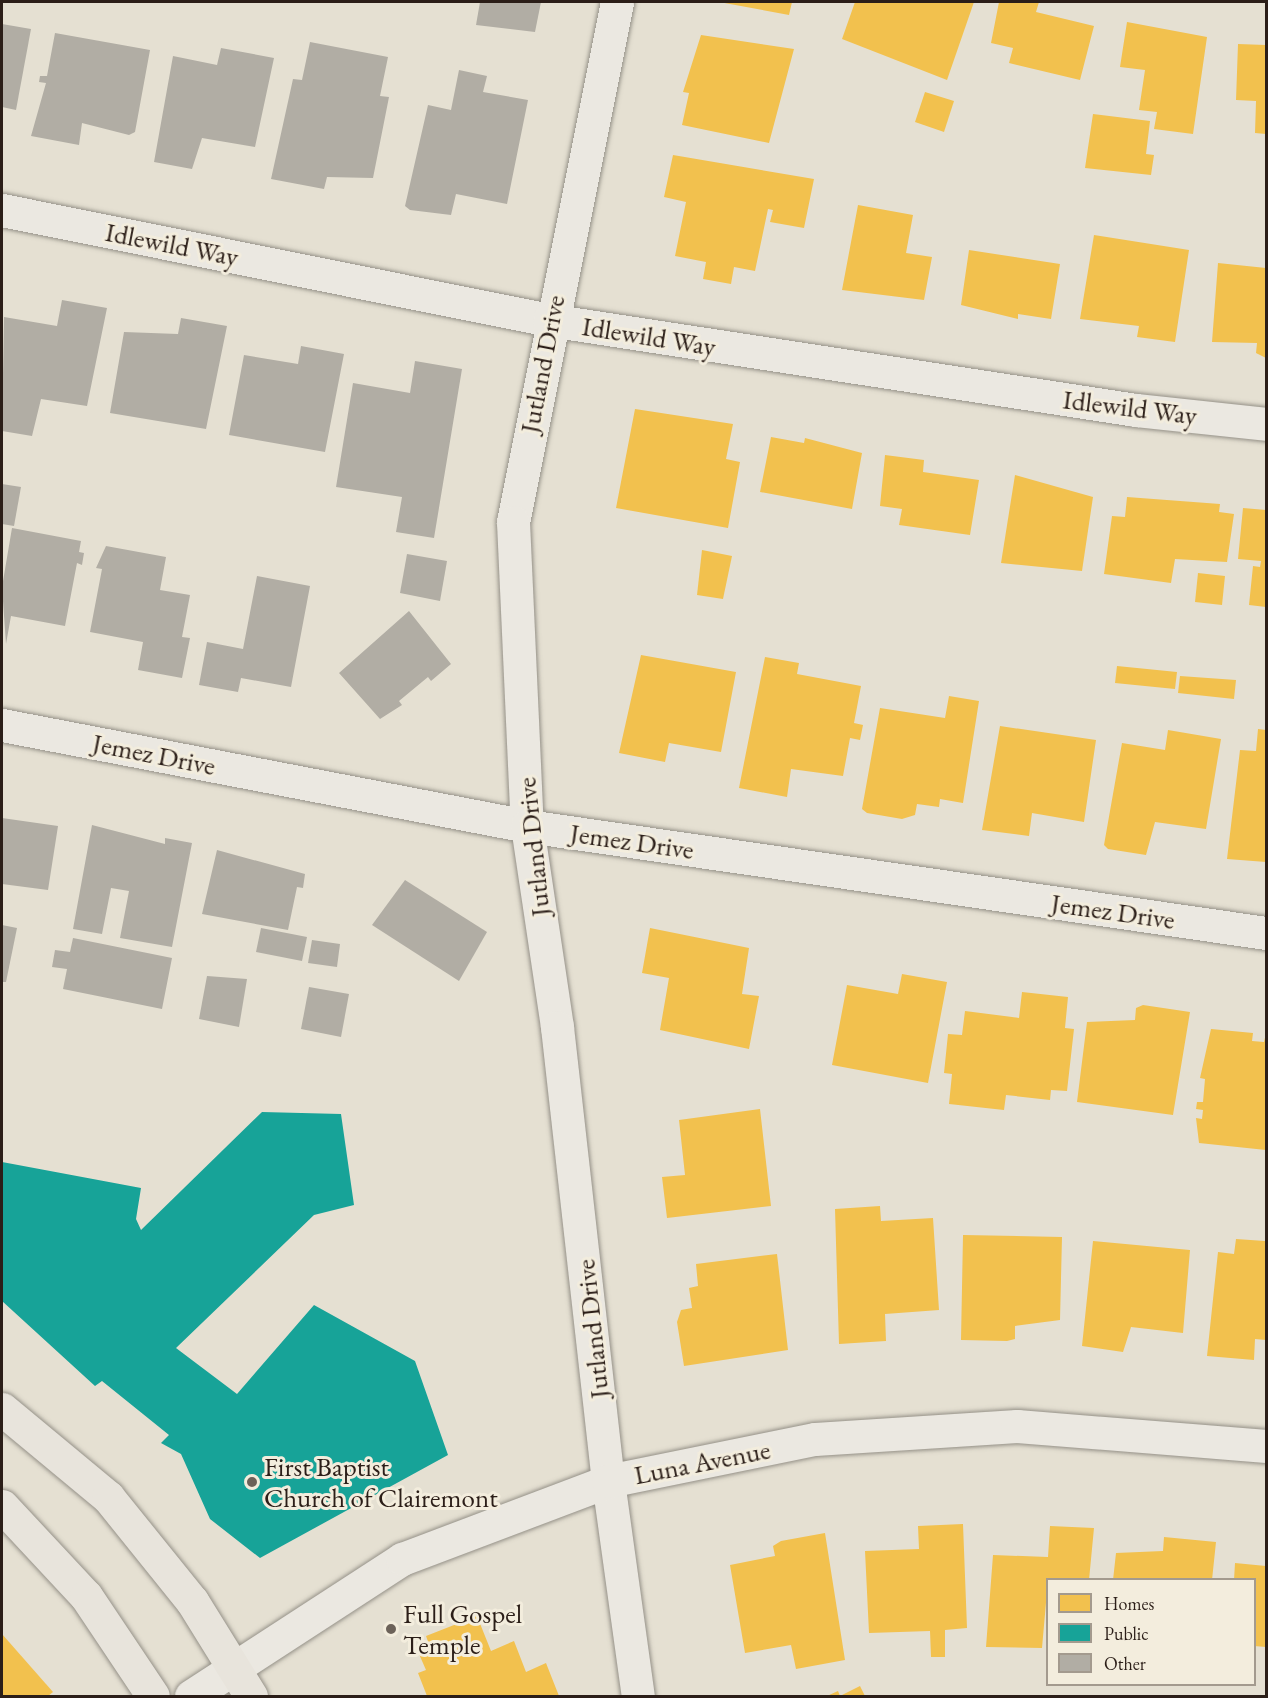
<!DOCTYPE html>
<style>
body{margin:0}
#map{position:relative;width:1268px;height:1698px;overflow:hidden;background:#e5e0d2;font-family:"EB Garamond",serif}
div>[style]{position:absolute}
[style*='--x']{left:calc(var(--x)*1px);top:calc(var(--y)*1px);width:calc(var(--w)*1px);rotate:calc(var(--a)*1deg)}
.homes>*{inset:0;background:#f2c14e}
.public>*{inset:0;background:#17a398}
.building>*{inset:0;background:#b1ada4}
.roads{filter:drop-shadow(0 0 2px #959188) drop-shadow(0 0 2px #959188)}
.minor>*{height:33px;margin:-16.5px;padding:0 16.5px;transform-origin:16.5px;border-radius:16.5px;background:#ebe8e1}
.major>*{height:33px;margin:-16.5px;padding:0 16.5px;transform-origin:16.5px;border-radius:16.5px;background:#e8e4dc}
.dots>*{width:16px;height:16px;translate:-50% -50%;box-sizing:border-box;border:3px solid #f3eddd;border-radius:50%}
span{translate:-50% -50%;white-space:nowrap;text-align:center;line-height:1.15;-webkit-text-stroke:6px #f3eddd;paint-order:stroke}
.street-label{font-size:27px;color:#2b1e18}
.poi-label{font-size:27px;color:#2b1e18}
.left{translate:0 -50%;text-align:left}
.frame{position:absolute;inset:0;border:3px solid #2b1e18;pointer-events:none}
.legend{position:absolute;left:1046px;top:1578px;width:210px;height:108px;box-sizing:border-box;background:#f3eddd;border:2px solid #a39a8e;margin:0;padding:8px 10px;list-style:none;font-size:18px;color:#2b1e18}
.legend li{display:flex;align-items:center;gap:12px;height:30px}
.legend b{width:30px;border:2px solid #a39a8e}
</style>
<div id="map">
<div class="homes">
<div style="clip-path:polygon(719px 2px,792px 2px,789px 15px)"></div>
<div style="clip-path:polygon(855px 2px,974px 2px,947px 80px,842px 39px)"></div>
<div style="clip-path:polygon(999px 2px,1039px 2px,1036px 12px,1094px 26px,1080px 80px,1009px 63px,1013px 48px,991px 43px)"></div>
<div style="clip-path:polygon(1127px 22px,1207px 37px,1193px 134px,1154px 129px,1157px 112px,1139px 110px,1145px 70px,1120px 67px)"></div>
<div style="clip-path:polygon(701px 35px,794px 49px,769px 143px,682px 125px,689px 93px,683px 92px)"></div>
<div style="clip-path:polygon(1238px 44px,1266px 45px,1266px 134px,1255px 133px,1256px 101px,1236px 100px)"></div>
<div style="clip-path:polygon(925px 92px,954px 101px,944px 132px,915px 122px)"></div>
<div style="clip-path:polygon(1093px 114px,1150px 121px,1146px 154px,1154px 155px,1151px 175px,1085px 168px)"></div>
<div style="clip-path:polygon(673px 155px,814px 179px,804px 228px,770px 222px,773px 210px,768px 209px,755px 271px,734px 267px,731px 284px,703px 279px,706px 262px,675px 256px,686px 202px,664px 197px)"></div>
<div style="clip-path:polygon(858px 205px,913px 215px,906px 253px,932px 257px,924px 300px,842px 290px)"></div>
<div style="clip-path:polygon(1094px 235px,1189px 250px,1175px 342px,1137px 337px,1139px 326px,1080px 319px)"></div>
<div style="clip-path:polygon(969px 250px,1060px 264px,1051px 319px,1018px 314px,1018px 319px,961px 305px)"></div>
<div style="clip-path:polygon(1218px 263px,1266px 268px,1266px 358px,1256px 353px,1257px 343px,1212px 342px)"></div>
<div style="clip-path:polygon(635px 409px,733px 424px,726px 459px,740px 462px,728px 528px,616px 508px)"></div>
<div style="clip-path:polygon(771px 437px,804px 443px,805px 438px,862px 453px,852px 509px,760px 492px)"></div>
<div style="clip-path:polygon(885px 455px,924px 460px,923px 472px,979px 480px,970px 535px,899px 525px,902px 509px,880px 506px)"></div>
<div style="clip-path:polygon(1015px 475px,1093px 497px,1082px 571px,1001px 563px)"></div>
<div style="clip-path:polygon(1127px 497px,1220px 504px,1219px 512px,1234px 514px,1227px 562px,1175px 559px,1171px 583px,1104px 574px,1112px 516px,1125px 517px)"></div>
<div style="clip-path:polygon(1243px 508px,1266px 510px,1266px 607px,1249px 605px,1253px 566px,1260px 567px,1261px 561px,1238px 559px)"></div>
<div style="clip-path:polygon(702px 550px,732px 556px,723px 599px,697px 595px)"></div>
<div style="clip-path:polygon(1198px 573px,1225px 576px,1222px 605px,1195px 602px)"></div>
<div style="clip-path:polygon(641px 655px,736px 672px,721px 752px,669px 743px,665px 762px,619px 753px)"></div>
<div style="clip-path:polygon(765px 657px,799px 663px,797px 674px,861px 686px,854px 723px,863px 725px,860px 740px,850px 738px,843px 776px,791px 769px,787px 797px,739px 788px)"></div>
<div style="clip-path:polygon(1117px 666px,1177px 672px,1175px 689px,1115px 683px)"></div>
<div style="clip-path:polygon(1180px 676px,1236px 680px,1234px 699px,1178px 693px)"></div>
<div style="clip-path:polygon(949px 696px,979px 701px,963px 803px,940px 799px,939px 807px,917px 804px,915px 815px,902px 819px,867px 813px,862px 809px,880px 708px,945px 718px)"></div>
<div style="clip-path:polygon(1000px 726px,1096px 740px,1084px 822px,1032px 813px,1029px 836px,982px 830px)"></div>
<div style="clip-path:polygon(1258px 729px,1266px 730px,1266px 862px,1227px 859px,1240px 750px,1256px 751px)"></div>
<div style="clip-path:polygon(1168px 730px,1221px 739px,1206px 829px,1155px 822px,1146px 855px,1108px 849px,1104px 845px,1122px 743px,1165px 750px)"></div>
<div style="clip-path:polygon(650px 928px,749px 948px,742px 994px,759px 996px,749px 1049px,660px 1030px,669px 978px,642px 973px)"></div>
<div style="clip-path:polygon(902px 974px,947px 982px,928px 1083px,832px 1065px,847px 985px,898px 994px)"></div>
<div style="clip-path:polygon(1022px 992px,1068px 997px,1065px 1028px,1074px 1029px,1067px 1091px,1051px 1090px,1050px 1100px,1006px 1095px,1004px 1110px,949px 1104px,952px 1074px,944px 1073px,948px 1034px,962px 1035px,965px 1011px,1019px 1018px)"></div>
<div style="clip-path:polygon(1143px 1005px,1190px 1012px,1173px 1115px,1077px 1102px,1087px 1022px,1135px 1020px,1136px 1008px)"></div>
<div style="clip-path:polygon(1211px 1029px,1253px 1033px,1252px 1041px,1264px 1042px,1266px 1033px,1266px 1150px,1199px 1143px,1196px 1118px,1202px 1119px,1203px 1110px,1196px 1109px,1197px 1102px,1203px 1102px,1205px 1079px,1200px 1078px)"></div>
<div style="clip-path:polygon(760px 1109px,771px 1206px,667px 1218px,662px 1177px,685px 1175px,679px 1120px)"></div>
<div style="clip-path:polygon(880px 1206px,881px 1221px,933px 1218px,939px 1310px,885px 1314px,886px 1341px,839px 1344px,835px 1209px)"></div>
<div style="clip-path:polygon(963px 1235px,1062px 1237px,1060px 1320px,1015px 1326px,1015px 1339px,1007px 1341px,961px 1340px)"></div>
<div style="clip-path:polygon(1236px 1239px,1265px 1241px,1266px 1340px,1255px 1339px,1254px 1360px,1207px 1356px,1218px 1252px,1234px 1254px)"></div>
<div style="clip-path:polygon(1093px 1241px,1190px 1250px,1183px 1333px,1131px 1327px,1123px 1352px,1082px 1346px)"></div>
<div style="clip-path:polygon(777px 1254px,788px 1350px,684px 1366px,677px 1322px,681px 1310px,692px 1308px,689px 1288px,698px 1286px,696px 1264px)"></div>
<div style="clip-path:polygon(963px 1524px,967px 1628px,945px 1630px,945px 1657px,931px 1657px,930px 1631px,869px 1633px,865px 1551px,919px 1549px,918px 1526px)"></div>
<div style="clip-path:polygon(1050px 1526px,1094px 1528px,1089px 1580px,1048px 1580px,1042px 1648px,986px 1647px,993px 1555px,1048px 1557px)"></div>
<div style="clip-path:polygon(825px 1533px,845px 1660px,796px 1669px,791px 1645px,745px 1653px,730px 1565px,775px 1556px,773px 1546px,781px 1541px)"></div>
<div style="clip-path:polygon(1164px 1537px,1216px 1542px,1212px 1580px,1113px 1580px,1116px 1553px,1163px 1551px)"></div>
<div style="clip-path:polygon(1235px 1563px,1266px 1566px,1266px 1647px,1254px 1646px,1254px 1580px,1234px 1580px)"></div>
<div style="clip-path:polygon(477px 1616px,491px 1651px,514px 1641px,526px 1672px,546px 1663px,559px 1696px,427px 1696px,418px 1673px,426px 1670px,419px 1654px,431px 1650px,426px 1636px)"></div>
<div style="clip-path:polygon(2px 1634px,53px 1692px,48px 1696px,2px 1696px)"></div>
<div style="clip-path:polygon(860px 1686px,865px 1696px,827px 1696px,838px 1691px,840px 1696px)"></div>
</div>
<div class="public">
<div style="clip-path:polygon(262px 1112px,341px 1114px,354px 1205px,314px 1215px,176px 1348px,237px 1394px,314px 1305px,415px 1361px,448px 1455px,260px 1558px,210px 1519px,181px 1454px,161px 1443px,169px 1435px,102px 1381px,95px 1386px,2px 1301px,2px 1162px,141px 1188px,136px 1219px,141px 1230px)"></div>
</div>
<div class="building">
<div style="clip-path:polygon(480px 2px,541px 2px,535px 32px,476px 25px)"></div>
<div style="clip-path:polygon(2px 24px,31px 29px,16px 110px,2px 107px)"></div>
<div style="clip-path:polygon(55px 33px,150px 50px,135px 132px,129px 135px,82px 123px,79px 145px,31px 136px,46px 83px,39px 82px,40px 76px,47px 76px)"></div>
<div style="clip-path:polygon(310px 42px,388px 57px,380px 96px,389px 97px,373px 178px,327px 177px,324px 189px,271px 179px,293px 79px,302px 80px)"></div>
<div style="clip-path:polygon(221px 48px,274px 58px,255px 147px,202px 138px,192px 169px,154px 162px,173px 56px,217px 65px)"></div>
<div style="clip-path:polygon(459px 70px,487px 76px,483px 92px,528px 100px,507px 204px,456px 194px,451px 215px,410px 210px,405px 206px,428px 105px,451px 110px)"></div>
<div style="clip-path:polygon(62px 300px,107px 308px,87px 406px,41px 399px,32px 436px,2px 431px,4px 317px,57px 326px)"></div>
<div style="clip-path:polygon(181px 318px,227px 326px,206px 429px,110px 413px,124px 332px,178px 334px)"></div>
<div style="clip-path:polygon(301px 346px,344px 354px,325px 452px,229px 435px,244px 355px,298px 364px)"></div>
<div style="clip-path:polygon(415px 361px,462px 369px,434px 538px,396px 532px,402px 497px,336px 487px,353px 383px,410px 393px)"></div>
<div style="clip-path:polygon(2px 484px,21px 487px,14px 526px,2px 524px)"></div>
<div style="clip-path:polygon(12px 528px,81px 541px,79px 552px,84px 553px,82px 565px,77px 563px,65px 626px,11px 616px,6px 644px,2px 587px)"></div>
<div style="clip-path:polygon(106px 546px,166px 557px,160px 590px,190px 595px,182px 637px,190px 638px,182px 678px,138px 670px,143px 642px,90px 632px,102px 569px,96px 568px)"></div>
<div style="clip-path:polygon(407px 554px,447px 561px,440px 601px,400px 593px)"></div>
<div style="clip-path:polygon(257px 576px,310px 586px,291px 687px,241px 678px,238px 692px,199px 685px,207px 642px,243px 649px)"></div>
<div style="clip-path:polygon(409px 611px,451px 664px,431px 681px,428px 677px,399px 701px,402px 705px,380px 719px,339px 673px)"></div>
<div style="clip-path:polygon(2px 818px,58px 826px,48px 890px,2px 884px)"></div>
<div style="clip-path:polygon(92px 825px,165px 844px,165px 838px,192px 843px,172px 947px,120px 938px,129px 891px,111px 888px,102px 934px,73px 929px)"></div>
<div style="clip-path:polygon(217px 850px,305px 874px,303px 888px,297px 887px,288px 930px,202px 914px)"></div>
<div style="clip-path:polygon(405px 880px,487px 932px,459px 981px,372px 925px)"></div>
<div style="clip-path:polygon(2px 925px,17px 928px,6px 982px,2px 982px)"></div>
<div style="clip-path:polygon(261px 928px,307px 937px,302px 961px,256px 952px)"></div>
<div style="clip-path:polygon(73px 938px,172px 958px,162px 1009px,63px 989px,67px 969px,52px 967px,55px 950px,70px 952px)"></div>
<div style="clip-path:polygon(312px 940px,340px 944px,337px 967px,308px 963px)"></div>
<div style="clip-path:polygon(207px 976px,247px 979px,239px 1027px,199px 1019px)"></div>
<div style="clip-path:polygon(309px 987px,349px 994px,341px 1037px,301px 1029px)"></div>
</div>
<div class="roads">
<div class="minor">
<div style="--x:617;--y:2;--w:530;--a:101.31"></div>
<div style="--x:513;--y:522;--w:304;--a:87.4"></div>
<div style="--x:527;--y:826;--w:203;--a:81.5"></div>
<div style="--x:557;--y:1027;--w:457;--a:83.6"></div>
<div style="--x:608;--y:1481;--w:217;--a:82.1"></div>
<div style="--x:2;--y:210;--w:558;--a:11.37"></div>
<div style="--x:549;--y:320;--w:594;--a:8.72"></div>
<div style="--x:1136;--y:410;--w:131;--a:6.1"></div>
<div style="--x:2;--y:725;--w:535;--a:10.89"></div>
<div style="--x:527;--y:826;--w:747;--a:8.24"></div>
<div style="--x:191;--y:1696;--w:252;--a:-33"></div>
<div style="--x:402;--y:1559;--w:220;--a:-20.7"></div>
<div style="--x:608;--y:1481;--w:211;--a:-11.5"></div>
<div style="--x:815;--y:1439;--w:202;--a:-3.7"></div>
<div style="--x:1017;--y:1426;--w:250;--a:4.6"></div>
</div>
<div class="major">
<div style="--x:2;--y:1409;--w:138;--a:39.7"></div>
<div style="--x:108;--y:1497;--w:134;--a:51.1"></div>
<div style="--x:192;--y:1601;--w:112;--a:58.2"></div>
<div style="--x:2;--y:1506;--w:123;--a:47"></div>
<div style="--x:86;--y:1596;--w:120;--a:56.2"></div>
</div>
</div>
<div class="dots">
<div style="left:252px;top:1482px;background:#6c6259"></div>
<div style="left:391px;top:1629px;background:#6c6259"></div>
</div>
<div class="street-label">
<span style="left:172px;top:244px;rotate:11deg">Idlewild Way</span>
<span style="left:649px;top:336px;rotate:9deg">Idlewild Way</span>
<span style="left:542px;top:364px;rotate:-79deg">Jutland Drive</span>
<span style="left:1130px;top:407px;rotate:7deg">Idlewild Way</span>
<span style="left:154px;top:754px;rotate:11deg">Jemez Drive</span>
<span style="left:632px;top:841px;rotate:8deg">Jemez Drive</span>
<span style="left:533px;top:847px;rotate:-96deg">Jutland Drive</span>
<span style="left:1113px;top:911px;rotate:8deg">Jemez Drive</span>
<span style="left:592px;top:1329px;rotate:-96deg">Jutland Drive</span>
<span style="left:702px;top:1462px;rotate:-11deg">Luna Avenue</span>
</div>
<div class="poi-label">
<span class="left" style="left:264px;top:1482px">First Baptist<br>Church of Clairemont</span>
<span class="left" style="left:403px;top:1629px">Full Gospel<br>Temple</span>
</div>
<div class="frame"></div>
<ul class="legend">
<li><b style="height:16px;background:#f2c14e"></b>Homes</li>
<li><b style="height:16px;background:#17a398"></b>Public</li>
<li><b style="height:16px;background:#b1ada4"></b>Other</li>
</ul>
</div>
